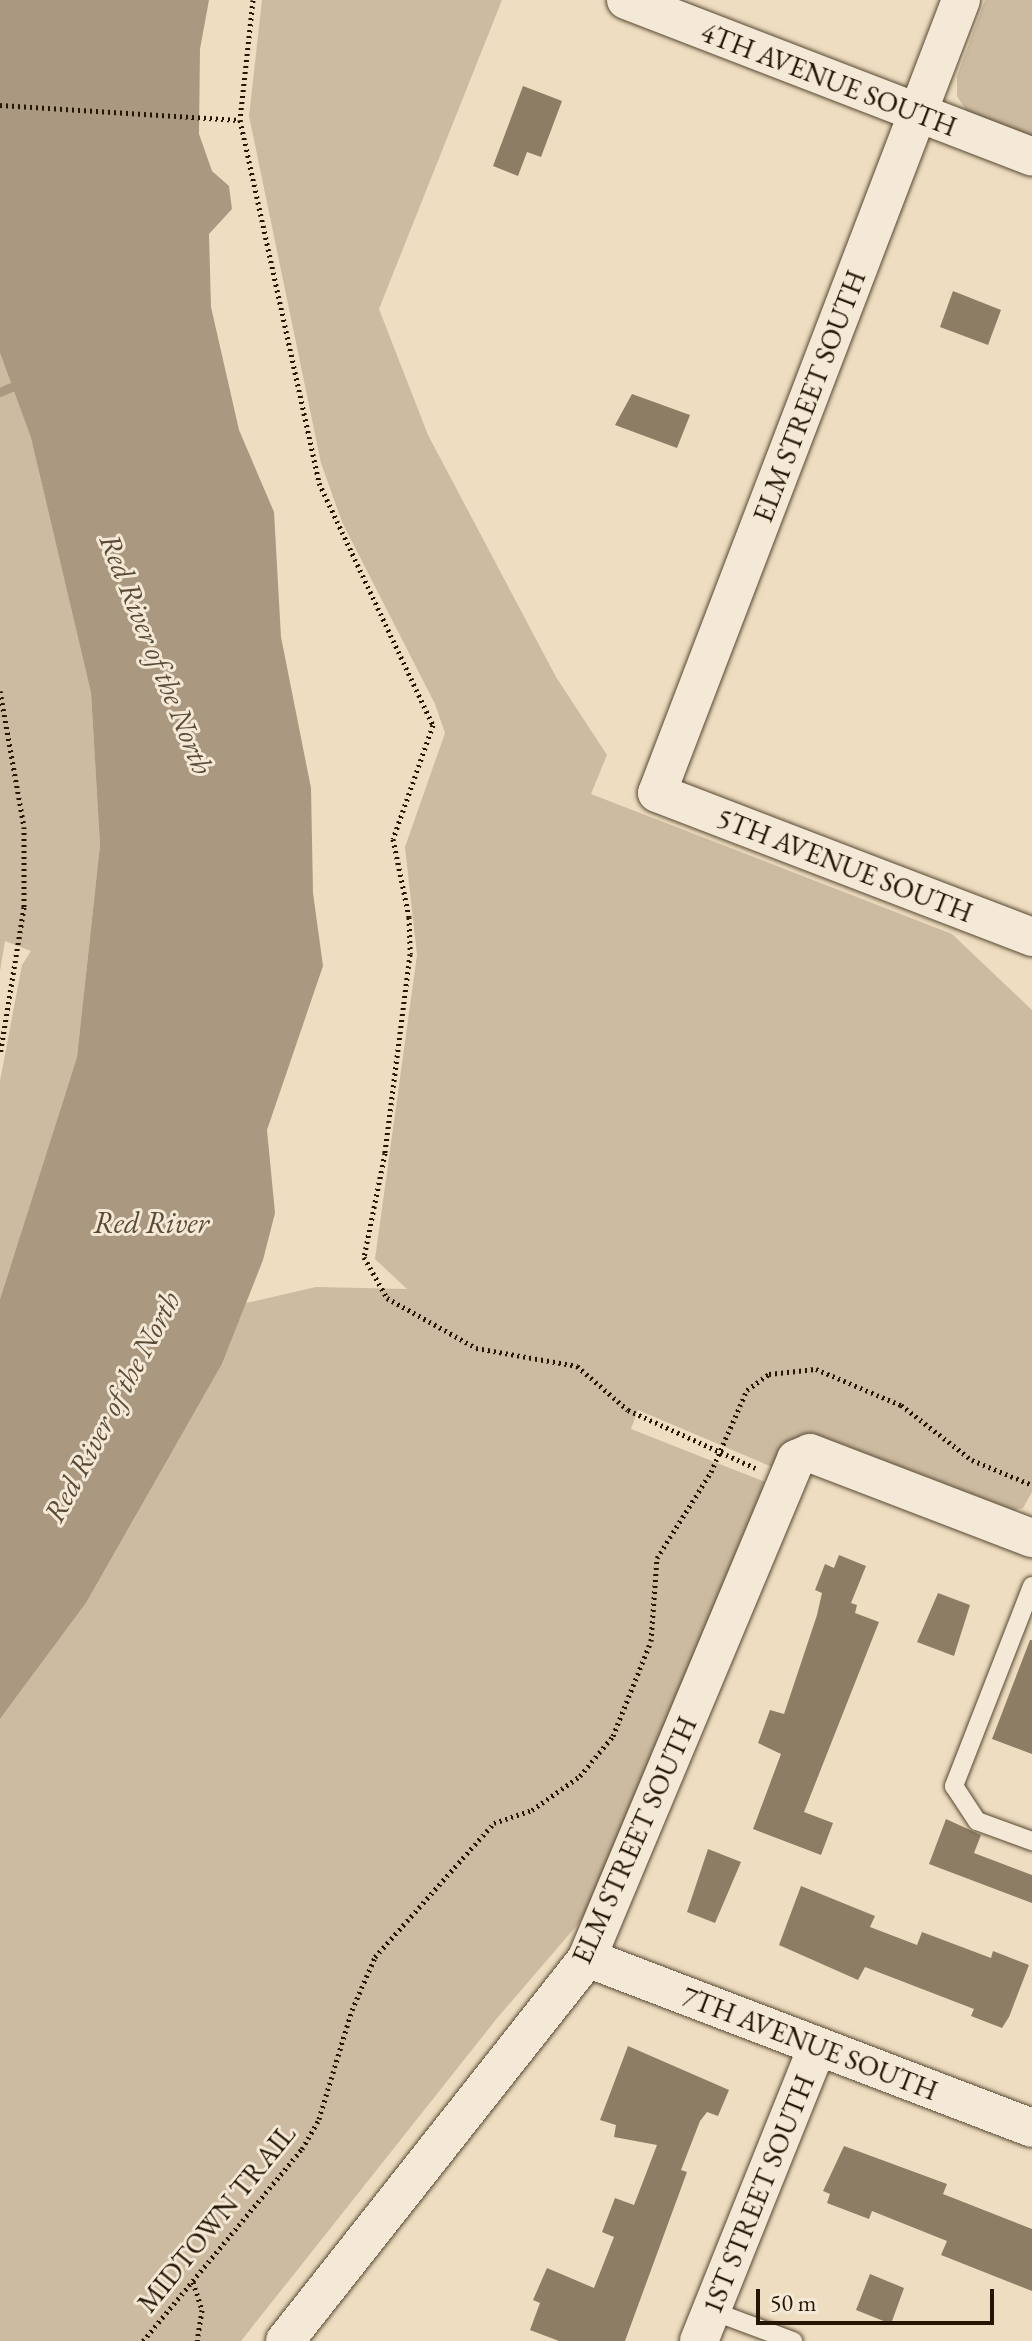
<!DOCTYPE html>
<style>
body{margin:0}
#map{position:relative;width:1032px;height:2341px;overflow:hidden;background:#eeddc0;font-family:"EB Garamond",serif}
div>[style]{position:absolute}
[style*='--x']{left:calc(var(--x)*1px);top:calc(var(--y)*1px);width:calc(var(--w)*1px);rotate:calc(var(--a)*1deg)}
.green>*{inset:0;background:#ccbba0}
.water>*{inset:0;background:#aa9980}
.stream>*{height:9px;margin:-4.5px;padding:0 4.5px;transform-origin:4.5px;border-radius:4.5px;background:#aa9980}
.building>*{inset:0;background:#8e7d65}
.path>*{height:5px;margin-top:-2.5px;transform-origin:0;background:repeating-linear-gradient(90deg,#251603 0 2px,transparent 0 6px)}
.roads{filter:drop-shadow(0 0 2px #574832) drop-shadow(0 0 2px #574832)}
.service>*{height:18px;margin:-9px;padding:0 9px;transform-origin:9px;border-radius:9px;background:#f4e9d6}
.minor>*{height:38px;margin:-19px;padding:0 19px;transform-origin:19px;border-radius:19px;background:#f4e9d6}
span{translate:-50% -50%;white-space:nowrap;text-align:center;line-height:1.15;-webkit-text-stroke:6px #f4e9d6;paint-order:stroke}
.street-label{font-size:28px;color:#251603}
.water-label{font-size:30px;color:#5a4a35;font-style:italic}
.scale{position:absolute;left:756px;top:2289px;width:238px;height:36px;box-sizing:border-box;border:4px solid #251603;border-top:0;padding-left:10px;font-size:24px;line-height:28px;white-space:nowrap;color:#251603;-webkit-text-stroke:6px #f4e9d6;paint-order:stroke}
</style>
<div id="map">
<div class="green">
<div style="clip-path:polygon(262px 0,502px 0,379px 309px,428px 435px,556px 677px,607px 755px,591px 794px,952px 934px,1032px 1010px,1032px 1492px,1023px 1508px,1014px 1510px,821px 1436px,801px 1437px,785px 1447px,772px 1467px,638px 1410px,631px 1429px,765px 1482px,585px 1916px,498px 2017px,241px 2341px,0 2341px,0 1719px,86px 1603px,222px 1364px,246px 1303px,316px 1287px,407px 1289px,375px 1259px,417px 955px,405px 847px,445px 733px,435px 704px,342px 522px,321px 463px,249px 116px)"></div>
<div style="clip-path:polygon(985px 0,1032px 0,1032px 146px,971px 118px,957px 96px,957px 76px)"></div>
<div style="clip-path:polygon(0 353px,31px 438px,91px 693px,100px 845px,77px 1057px,0 1299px,0 1081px,22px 965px,31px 951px,5px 941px,0 971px)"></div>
</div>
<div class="water">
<div style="clip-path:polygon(0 0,209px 0,200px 49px,199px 134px,212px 171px,229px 186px,232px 209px,209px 234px,211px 307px,239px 430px,274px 512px,281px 637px,311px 788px,313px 893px,323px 966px,267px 1130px,275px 1213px,263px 1260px,222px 1364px,86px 1603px,0 1719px,0 1299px,77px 1057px,100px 845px,91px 693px,31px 438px,0 353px)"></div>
</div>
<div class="stream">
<div style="--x:0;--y:392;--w:12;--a:-24"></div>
</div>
<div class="building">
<div style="clip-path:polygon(523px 86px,562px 101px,541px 157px,527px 152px,518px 176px,493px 166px)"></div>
<div style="clip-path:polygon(953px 291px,1001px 310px,988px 345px,940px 327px)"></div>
<div style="clip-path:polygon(632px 394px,690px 415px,677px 448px,615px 425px)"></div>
<div style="clip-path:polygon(839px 1555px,866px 1566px,851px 1603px,857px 1605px,855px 1613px,879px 1622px,804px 1812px,833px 1823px,821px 1855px,753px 1829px,781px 1754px,758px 1743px,770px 1710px,784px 1714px,817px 1615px,822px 1593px,815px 1590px,825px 1564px,834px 1568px)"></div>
<div style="clip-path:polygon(938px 1593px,970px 1605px,954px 1656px,917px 1642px)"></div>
<div style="clip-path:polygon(1030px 1640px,1032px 1640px,1032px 1754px,992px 1739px)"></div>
<div style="clip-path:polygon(946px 1819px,981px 1835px,974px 1853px,1032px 1875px,1032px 1903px,929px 1864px)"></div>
<div style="clip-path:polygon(708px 1849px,741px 1862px,715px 1923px,687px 1912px)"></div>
<div style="clip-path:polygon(801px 1886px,875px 1916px,870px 1927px,917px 1945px,922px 1932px,991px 1958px,993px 1951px,1029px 1965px,1009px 2017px,1002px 2028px,971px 2016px,974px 2009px,865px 1967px,858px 1980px,779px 1945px)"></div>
<div style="clip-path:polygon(628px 2046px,729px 2090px,718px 2116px,707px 2112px,700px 2121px,681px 2170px,687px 2172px,625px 2341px,559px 2341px,530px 2330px,540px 2303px,533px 2300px,547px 2268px,594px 2288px,614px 2237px,602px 2232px,615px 2198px,634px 2205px,657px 2145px,614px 2137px,616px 2125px,600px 2120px)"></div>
<div style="clip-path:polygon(844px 2146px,947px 2184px,943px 2194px,1032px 2229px,1032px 2291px,941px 2255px,947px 2241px,872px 2211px,869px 2219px,827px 2203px,830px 2194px,823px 2191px)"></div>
<div style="clip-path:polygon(870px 2274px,904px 2288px,891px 2324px,856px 2310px)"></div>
</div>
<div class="path">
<div style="--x:253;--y:0;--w:121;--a:96.2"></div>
<div style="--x:240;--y:120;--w:371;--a:77.7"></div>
<div style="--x:319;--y:483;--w:268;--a:64.8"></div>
<div style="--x:433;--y:725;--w:121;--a:109.3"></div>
<div style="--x:393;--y:839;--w:80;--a:78.4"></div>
<div style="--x:409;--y:917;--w:37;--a:88"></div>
<div style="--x:410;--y:954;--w:201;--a:97.2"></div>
<div style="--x:385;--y:1153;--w:106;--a:101.4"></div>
<div style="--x:364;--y:1257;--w:47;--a:60.7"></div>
<div style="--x:387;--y:1298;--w:102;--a:29.3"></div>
<div style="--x:476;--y:1348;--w:103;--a:10.1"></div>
<div style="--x:577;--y:1366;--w:67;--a:40.8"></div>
<div style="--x:628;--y:1410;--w:140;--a:24.5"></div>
<div style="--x:0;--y:105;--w:240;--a:3.6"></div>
<div style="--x:0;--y:691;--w:138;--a:80"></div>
<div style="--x:24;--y:827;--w:80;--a:90"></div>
<div style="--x:24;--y:907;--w:150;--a:99.2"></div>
<div style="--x:193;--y:2282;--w:29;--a:72"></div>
<div style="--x:202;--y:2310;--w:31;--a:99"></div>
<div style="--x:143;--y:2341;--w:249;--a:-50.4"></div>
<div style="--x:302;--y:2149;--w:34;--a:-60"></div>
<div style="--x:319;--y:2119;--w:114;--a:-73.2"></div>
<div style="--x:352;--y:2010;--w:58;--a:-66.5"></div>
<div style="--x:375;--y:1957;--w:179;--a:-48.4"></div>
<div style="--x:494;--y:1823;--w:40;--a:-18.9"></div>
<div style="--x:532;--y:1810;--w:59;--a:-35.3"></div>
<div style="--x:580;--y:1776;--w:52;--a:-50.5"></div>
<div style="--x:613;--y:1736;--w:102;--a:-68.2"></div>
<div style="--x:651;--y:1641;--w:83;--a:-85.9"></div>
<div style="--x:657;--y:1558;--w:102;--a:-57.9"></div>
<div style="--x:711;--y:1472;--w:90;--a:-66.3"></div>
<div style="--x:747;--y:1390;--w:27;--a:-36"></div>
<div style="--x:769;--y:1374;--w:47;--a:-6.1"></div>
<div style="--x:816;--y:1369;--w:92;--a:23"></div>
<div style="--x:901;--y:1405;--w:90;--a:37.8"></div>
<div style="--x:972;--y:1460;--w:65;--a:22.6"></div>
</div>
<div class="roads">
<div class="service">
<div style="--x:1032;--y:1586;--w:215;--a:111.3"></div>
<div style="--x:954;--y:1786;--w:42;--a:56.7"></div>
<div style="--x:977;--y:1821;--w:59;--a:20"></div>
<div style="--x:710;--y:2310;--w:89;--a:20.5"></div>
</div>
<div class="minor">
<div style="--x:626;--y:0;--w:435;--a:21.1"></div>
<div style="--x:961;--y:0;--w:849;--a:110.97"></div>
<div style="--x:657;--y:793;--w:402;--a:21"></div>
<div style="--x:587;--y:1958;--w:476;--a:20.9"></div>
<div style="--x:285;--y:2341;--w:488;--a:-51.7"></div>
<div style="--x:587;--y:1958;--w:541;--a:-67.27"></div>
<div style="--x:796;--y:1459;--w:15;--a:-23"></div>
<div style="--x:810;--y:1453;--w:238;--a:21"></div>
<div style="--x:699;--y:2341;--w:317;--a:-68.1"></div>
</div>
</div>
<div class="street-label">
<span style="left:829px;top:79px;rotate:21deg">4TH AVENUE SOUTH</span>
<span style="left:809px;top:396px;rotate:-69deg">ELM STREET SOUTH</span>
<span style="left:845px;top:865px;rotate:21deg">5TH AVENUE SOUTH</span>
<span style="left:634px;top:1840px;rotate:-66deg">ELM STREET SOUTH</span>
<span style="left:810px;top:2043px;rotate:21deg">7TH AVENUE SOUTH</span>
<span style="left:758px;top:2194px;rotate:-68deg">1ST STREET SOUTH</span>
<span style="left:216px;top:2218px;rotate:-51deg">MIDTOWN TRAIL</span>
</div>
<div class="water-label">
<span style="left:156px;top:654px;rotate:68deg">Red River of the North</span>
<span style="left:151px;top:1223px">Red River</span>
<span style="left:112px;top:1407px;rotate:-62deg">Red River of the North</span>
</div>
<div class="scale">50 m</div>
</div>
